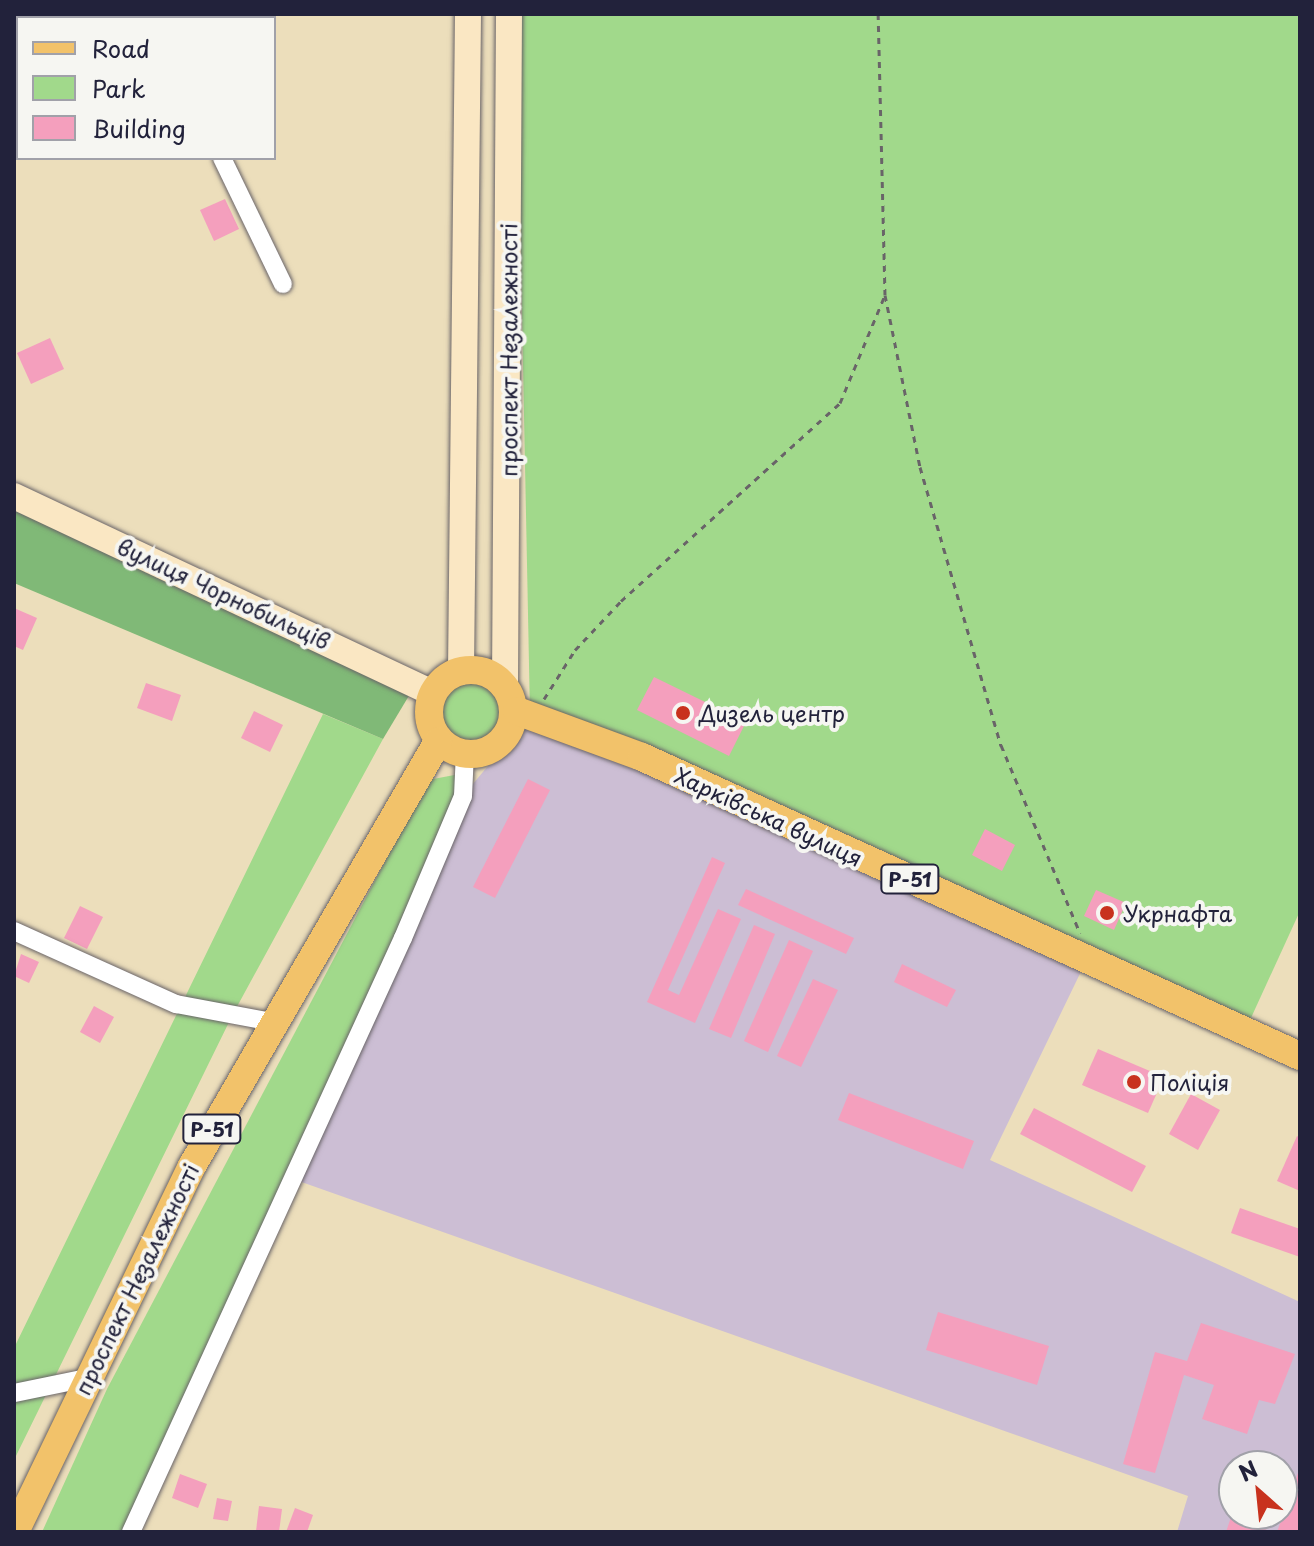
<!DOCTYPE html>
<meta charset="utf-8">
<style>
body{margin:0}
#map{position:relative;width:1314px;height:1546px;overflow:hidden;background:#ecdebb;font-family:"Playpen Sans",sans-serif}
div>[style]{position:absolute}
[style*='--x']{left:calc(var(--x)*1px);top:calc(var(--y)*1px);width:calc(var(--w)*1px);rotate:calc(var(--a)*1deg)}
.industrial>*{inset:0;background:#ccbed4}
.green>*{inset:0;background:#a1d98b}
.round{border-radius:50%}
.forest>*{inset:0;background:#80b977}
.building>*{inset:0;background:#f49fbd}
.path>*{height:3px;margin-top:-1.5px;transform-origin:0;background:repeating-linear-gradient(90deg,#696468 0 6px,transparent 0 12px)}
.roads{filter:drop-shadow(0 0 2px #696468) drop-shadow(0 0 2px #696468)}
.street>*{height:18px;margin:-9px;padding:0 9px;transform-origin:9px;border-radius:9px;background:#fff}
.secondary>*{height:26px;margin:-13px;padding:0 13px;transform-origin:13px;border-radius:13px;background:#fae7c3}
.primary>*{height:28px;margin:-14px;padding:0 14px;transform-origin:14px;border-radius:14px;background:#f2c26a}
.primary>.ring{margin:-14px;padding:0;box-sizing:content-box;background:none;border:28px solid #f2c26a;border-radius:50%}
.dots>*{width:22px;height:22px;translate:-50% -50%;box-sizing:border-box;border:4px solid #f6f6f2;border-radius:50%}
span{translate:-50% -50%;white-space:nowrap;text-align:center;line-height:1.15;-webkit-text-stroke:8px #f6f6f2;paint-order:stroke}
.shield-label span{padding:2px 6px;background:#f6f6f2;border:2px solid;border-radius:6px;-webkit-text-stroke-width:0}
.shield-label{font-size:20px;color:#22223b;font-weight:700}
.street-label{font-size:22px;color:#22223b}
.poi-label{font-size:22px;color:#22223b}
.left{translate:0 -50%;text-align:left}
.frame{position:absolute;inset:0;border:16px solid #22223b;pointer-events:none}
.legend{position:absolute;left:16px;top:16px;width:260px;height:144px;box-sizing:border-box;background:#f6f6f2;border:2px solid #a1a1a9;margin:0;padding:10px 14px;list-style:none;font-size:24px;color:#22223b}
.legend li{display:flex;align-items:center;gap:16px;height:40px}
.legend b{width:40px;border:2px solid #a1a1a9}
.north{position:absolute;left:1218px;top:1450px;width:80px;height:80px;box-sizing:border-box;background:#f6f6f2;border:2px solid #a1a1a9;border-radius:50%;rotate:333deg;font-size:22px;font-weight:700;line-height:32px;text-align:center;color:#22223b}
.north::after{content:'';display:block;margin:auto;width:28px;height:36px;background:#c8321e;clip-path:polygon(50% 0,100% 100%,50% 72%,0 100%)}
</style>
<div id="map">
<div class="industrial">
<div style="clip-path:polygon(evenodd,531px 714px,1089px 955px,990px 1160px,1300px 1302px,1300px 1532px,1177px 1532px,1188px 1496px,293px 1179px,463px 796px,531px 714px,1234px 1466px,1282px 1466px,1282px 1514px,1234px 1514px,1234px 1466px)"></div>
</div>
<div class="green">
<div style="clip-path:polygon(516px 14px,1300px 14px,1300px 911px,1245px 1031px,530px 714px)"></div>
<div class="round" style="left:429px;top:670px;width:84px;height:84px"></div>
<div style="clip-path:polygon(323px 714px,383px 739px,233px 1014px,14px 1460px,14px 1348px)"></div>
<div style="clip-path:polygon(465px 773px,463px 796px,131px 1532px,42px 1532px,107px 1389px,428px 780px)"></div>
</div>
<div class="forest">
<div style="clip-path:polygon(14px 496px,416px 684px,383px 739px,14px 583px)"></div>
</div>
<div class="building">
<div style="clip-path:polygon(225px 199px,239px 229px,214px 241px,200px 210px)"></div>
<div style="clip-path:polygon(50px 338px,64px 369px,31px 384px,17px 353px)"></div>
<div style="clip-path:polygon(14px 608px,37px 618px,23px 650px,14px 646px)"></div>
<div style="clip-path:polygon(654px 677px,746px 722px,729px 756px,637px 710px)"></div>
<div style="clip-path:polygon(146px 683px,181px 695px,172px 721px,137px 708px)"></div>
<div style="clip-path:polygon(254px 711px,283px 725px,270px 752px,241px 738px)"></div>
<div style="clip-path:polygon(528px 779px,550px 790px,495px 898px,473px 887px)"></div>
<div style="clip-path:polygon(985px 829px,1015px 845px,1002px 871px,972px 855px)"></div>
<div style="clip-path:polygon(712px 857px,725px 863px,668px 990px,679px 995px,718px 909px,741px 919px,695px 1023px,647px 1002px)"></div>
<div style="clip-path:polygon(746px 889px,854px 938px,846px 954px,738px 905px)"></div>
<div style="clip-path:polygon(1096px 890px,1126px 903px,1114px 930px,1084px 916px)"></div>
<div style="clip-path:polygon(80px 906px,103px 917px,87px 949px,64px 938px)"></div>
<div style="clip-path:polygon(754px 925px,775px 934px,731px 1038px,709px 1029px)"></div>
<div style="clip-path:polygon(789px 940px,813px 951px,768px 1052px,744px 1041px)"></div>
<div style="clip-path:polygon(21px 954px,39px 962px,29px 983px,14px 976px)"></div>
<div style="clip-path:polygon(902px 964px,956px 990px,947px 1007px,894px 982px)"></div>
<div style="clip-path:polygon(813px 979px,838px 990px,801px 1067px,777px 1056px)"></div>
<div style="clip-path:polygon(94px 1006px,114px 1017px,100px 1043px,80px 1032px)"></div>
<div style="clip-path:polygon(1098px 1049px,1164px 1077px,1148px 1113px,1082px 1085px)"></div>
<div style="clip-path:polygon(849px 1093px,974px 1141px,963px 1169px,838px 1120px)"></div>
<div style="clip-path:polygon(1191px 1094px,1220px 1110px,1198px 1150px,1169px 1134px)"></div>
<div style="clip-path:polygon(1034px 1108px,1146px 1166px,1132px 1192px,1020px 1134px)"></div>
<div style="clip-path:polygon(1297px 1136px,1300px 1138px,1300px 1191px,1277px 1181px)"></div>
<div style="clip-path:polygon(1240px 1208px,1300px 1229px,1300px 1257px,1231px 1233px)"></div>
<div style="clip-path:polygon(938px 1312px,1049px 1346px,1037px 1385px,926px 1350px)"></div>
<div style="clip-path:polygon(1201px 1323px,1295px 1354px,1275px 1404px,1259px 1400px,1247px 1434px,1202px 1419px,1214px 1385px,1184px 1375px,1155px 1473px,1123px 1464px,1155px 1352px,1187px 1361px)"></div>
<div style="clip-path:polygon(1298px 1473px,1300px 1532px,1277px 1532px)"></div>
<div style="clip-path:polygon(180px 1474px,207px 1484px,198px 1508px,172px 1498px)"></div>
<div style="clip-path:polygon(217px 1498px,232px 1501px,228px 1521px,213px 1519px)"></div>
<div style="clip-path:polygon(259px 1506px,282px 1509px,279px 1532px,256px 1531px)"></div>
<div style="clip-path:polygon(295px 1508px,313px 1515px,307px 1532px,286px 1532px)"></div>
<div style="clip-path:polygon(1231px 1517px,1273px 1532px,1226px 1532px)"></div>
</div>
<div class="path">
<div style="--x:885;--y:295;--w:176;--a:78.5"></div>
<div style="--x:920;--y:467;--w:290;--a:73.8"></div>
<div style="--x:1001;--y:745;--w:204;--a:67.2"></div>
<div style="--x:544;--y:699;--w:58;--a:-57.7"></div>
<div style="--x:575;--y:650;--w:67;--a:-46.8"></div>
<div style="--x:621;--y:601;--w:295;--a:-42.1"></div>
<div style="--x:840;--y:403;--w:117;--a:-67.4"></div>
<div style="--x:885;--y:295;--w:281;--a:-91.4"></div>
</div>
<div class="roads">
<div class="street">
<div style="--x:161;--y:18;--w:4;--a:-76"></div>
<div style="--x:14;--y:97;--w:4;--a:-14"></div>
<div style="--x:222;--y:158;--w:140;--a:64.2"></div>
<div style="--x:14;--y:931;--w:178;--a:24.3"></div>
<div style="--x:176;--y:1004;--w:98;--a:10.6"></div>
<div style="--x:14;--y:1393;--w:75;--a:-11.6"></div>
<div style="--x:131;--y:1532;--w:653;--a:-65.4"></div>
<div style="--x:403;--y:938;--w:154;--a:-67.1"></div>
<div style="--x:463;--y:796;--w:44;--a:-87.4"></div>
</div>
<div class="secondary">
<div style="--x:14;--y:496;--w:463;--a:25.2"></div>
<div style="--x:461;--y:672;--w:658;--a:-89.39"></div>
<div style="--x:505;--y:686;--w:672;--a:-89.66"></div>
</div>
<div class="primary">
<div class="ring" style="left:429px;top:670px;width:56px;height:56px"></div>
<div style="--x:517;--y:711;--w:133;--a:20.2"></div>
<div style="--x:642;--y:757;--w:723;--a:24.44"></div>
<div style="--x:15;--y:1532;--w:407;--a:-64.2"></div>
<div style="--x:192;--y:1166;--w:490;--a:-59.9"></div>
</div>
</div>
<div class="dots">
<div style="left:683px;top:713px;background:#c8321e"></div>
<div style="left:1107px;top:913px;background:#c8321e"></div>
<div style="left:1134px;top:1082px;background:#c8321e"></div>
</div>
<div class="shield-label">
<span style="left:910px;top:879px">Р-51</span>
<span style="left:212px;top:1129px">Р-51</span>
</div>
<div class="street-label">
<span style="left:508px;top:350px;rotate:-90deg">проспект Незалежності</span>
<span style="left:224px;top:593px;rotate:25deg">вулиця Чорнобильців</span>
<span style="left:769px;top:816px;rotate:25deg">Харківська вулиця</span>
<span style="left:136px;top:1279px;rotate:-64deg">проспект Незалежності</span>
</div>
<div class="poi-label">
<span class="left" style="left:699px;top:713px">Дизель центр</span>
<span class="left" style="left:1123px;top:913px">Укрнафта</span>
<span class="left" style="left:1150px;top:1082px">Поліція</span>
</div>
<div class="frame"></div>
<ul class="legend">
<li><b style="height:10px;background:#f2c26a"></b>Road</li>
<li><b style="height:22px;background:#a1d98b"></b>Park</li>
<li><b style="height:22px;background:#f49fbd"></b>Building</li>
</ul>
<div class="north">N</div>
</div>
